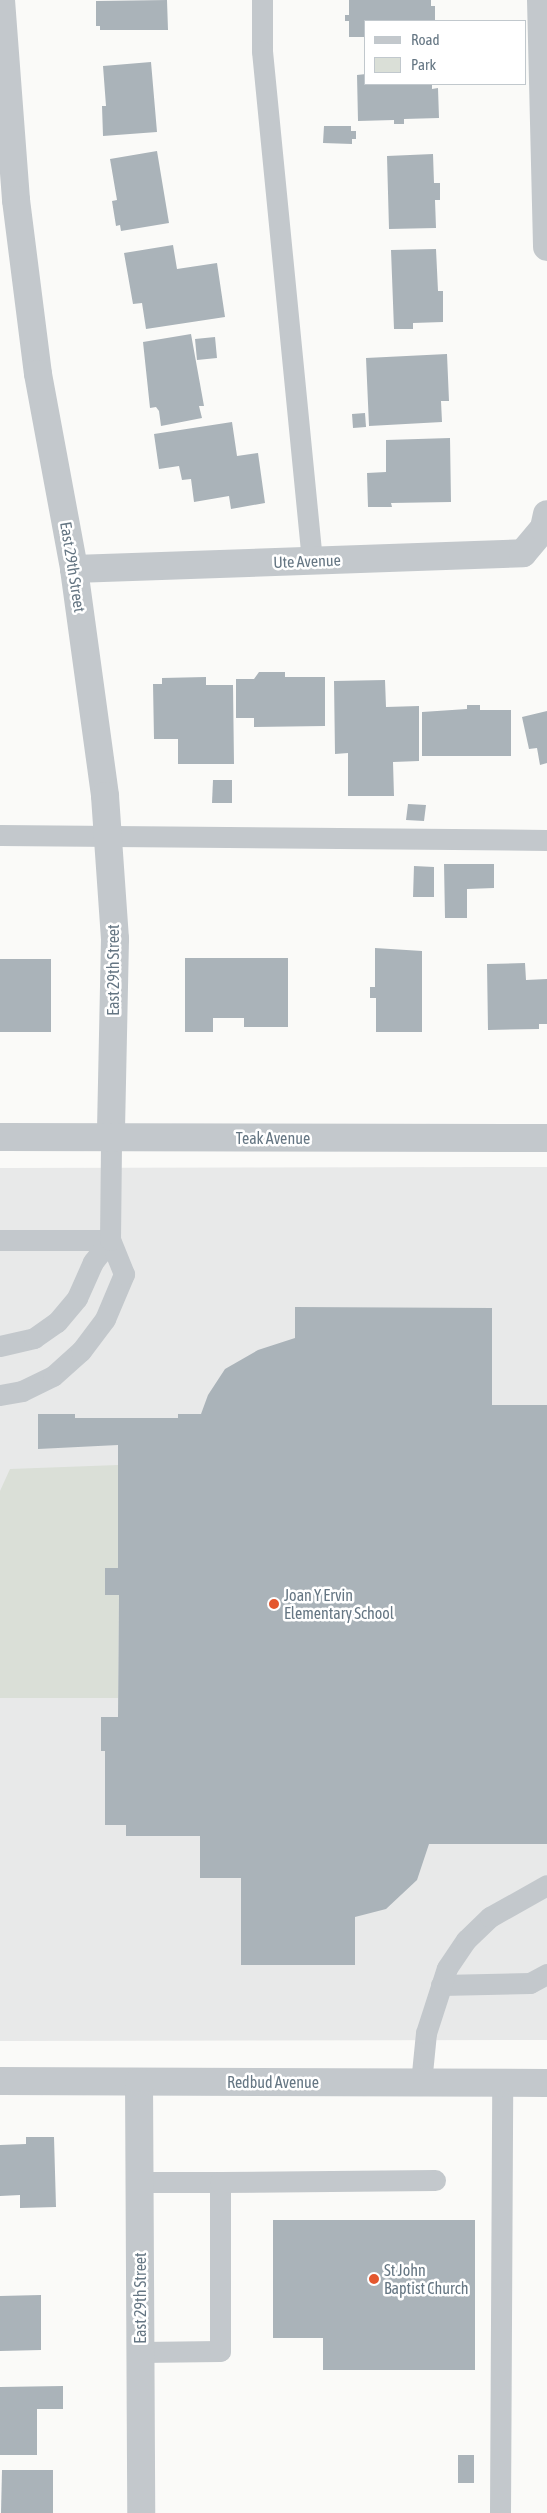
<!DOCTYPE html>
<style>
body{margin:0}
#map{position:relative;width:547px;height:2513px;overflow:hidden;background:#fafaf8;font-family:"Asap Condensed",sans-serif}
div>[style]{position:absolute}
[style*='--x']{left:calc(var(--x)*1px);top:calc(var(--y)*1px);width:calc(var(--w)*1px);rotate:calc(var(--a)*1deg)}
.built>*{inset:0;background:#e8e9e9}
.green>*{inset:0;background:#dadfd7}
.building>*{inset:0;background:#aab3b9}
.lane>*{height:21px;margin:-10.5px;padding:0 10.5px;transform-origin:10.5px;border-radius:10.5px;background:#c3c8cc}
.street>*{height:28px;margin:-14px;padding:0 14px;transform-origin:14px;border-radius:14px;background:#c3c8cc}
.dots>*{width:14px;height:14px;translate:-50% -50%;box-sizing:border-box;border:2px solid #fff;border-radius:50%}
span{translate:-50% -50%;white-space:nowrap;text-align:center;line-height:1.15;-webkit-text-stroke:5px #fff;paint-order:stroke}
.street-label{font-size:16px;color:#657683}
.poi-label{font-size:16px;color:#657683}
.left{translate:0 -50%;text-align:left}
.legend{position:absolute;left:364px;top:20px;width:162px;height:65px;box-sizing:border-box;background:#fff;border:1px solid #c1c8cd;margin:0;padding:6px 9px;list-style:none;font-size:15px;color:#657683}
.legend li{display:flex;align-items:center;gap:10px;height:25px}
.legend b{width:25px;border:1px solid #c1c8cd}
</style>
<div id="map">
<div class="built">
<div style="clip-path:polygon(547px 1167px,547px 2040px,0 2041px,0 1168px)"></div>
</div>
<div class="green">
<div style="clip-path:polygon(118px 1465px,118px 1568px,105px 1569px,105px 1595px,119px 1595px,118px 1698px,0 1698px,0 1491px,10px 1469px)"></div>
</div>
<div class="building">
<div style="clip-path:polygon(167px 0,168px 30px,100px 30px,100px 26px,96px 26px,96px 1px)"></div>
<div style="clip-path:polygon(349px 0,431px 0,431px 6px,435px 6px,435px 21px,366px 21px,366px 37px,349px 37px,349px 21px,345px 21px,345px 15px,349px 15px)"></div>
<div style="clip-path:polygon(151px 62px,157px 132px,103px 136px,102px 106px,106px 106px,103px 66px)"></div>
<div style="clip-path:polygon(366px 74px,366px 84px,432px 84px,432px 89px,438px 88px,439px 118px,404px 119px,404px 124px,394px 124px,394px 120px,358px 121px,357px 75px)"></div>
<div style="clip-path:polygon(324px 126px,351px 126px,351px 131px,356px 131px,356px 139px,352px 139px,352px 144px,323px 143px)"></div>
<div style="clip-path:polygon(157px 151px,169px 223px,121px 231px,120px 225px,116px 226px,112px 201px,117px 200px,110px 159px)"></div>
<div style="clip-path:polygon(433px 154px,434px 183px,440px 183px,440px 200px,435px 200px,436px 228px,389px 229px,387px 156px)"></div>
<div style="clip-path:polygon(173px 245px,177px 269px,217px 263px,225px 317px,146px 329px,142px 303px,133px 304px,124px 253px)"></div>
<div style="clip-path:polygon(436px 249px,438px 291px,443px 291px,443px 322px,413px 323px,413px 329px,394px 329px,391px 250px)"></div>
<div style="clip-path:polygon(191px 334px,204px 406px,199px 406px,202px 418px,161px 426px,159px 411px,156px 407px,150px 408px,143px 342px)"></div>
<div style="clip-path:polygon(215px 337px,217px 358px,197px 360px,195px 339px)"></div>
<div style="clip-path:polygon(447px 354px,449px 401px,441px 401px,442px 422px,369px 426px,366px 358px)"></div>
<div style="clip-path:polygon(365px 413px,366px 427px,353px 428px,352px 414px)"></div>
<div style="clip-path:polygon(232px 422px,237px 456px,258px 453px,265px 503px,231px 509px,229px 496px,194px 502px,191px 479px,182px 480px,179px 466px,159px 469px,154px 434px)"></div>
<div style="clip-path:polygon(450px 438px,451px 502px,391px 503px,392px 507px,368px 507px,367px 473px,386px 472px,386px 440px)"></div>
<div style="clip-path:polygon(259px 672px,285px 672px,285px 677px,325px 677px,325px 726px,254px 727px,254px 718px,236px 718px,236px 679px,254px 679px)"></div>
<div style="clip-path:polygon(206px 677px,206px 685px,233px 685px,234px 764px,178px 764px,178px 739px,154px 739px,153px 684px,162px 684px,162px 678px)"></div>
<div style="clip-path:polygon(385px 680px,386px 707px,419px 706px,419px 761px,393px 762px,394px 796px,348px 796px,348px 753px,335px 754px,334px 681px)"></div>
<div style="clip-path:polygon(467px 705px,480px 705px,480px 710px,511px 710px,511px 756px,422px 756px,422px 712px,467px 709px)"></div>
<div style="clip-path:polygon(547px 711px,547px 763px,540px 765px,537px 748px,529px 749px,522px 717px)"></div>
<div style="clip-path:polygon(213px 780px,232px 780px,232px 803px,212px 803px)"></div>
<div style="clip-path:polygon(408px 804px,426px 805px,424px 821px,406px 820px)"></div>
<div style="clip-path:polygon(444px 864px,494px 864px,494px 888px,467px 889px,467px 918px,445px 918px)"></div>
<div style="clip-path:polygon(414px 866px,434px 867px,434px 897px,413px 897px)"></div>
<div style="clip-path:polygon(375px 948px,422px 951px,422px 1032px,376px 1032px,376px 998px,370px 998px,370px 987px,375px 987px)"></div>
<div style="clip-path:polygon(185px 958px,288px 958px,288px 1027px,244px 1027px,244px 1018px,213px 1018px,213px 1032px,185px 1032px)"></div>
<div style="clip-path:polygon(0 959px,51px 959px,51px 1032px,0 1032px)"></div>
<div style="clip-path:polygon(525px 963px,526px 980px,547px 979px,547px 1024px,539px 1024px,539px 1029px,488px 1030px,487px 964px)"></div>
<div style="clip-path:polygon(295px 1307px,492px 1308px,492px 1405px,547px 1405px,547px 1844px,429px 1844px,417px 1880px,386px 1909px,355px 1917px,355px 1965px,241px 1965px,241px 1878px,200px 1878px,200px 1836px,126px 1836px,126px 1825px,105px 1825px,105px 1751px,101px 1751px,101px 1717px,118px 1717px,119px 1595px,105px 1595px,105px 1568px,118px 1568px,118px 1445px,38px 1449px,38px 1414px,75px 1414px,75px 1418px,178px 1418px,178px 1414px,201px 1414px,208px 1395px,225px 1369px,258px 1350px,295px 1338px)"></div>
<div style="clip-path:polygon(26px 2137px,54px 2137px,56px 2207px,20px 2208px,20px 2195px,0 2196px,0 2145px,26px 2144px)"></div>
<div style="clip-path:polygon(273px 2220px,475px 2220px,475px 2370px,323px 2370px,323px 2338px,273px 2338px)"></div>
<div style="clip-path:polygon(41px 2295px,41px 2350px,0 2351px,0 2296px)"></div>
<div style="clip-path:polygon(63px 2386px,63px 2409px,37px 2409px,37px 2455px,0 2455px,0 2387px)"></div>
<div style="clip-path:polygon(458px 2455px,474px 2455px,474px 2483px,458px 2483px)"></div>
<div style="clip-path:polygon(2px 2470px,53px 2470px,53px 2513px,1px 2513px)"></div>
</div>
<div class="lane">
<div style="--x:262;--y:0;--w:51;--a:90"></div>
<div style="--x:262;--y:51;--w:512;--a:84.4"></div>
<div style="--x:0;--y:835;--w:547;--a:0.52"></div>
<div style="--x:0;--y:1240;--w:110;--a:0"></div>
<div style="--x:0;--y:1346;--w:35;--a:-13"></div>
<div style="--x:34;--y:1338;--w:28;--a:-35"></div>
<div style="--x:57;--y:1322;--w:31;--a:-50"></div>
<div style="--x:77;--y:1298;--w:39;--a:-66"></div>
<div style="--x:93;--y:1262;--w:28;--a:-52"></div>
<div style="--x:0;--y:1395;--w:22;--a:-10"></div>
<div style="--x:22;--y:1391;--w:34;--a:-26"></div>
<div style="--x:53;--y:1376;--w:38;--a:-42"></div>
<div style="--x:81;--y:1351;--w:40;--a:-53"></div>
<div style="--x:105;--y:1319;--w:49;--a:-67.1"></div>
<div style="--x:124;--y:1274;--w:37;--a:-112"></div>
<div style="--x:110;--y:1240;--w:103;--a:-89.4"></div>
<div style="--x:441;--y:1985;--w:89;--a:-1.3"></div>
<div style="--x:530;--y:1983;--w:19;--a:-28"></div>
<div style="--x:421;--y:2083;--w:50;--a:-84.3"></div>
<div style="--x:426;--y:2033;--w:68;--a:-72.1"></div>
<div style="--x:447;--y:1968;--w:34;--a:-56"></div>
<div style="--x:466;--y:1940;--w:33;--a:-44"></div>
<div style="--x:490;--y:1917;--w:65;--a:-29.3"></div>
<div style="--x:140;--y:2182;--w:80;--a:0"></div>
<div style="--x:140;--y:2352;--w:80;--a:-0.7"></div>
<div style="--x:220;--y:2351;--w:169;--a:-90"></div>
<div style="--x:220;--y:2182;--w:215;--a:-0.5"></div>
<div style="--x:500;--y:2513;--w:430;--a:-89.7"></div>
</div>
<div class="street">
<div style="--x:1;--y:0;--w:201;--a:85.7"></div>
<div style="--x:16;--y:200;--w:175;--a:82.8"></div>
<div style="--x:38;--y:374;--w:198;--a:79.5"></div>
<div style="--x:74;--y:569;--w:229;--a:82.2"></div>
<div style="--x:105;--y:796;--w:143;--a:86"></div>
<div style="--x:115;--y:939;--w:198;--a:91.2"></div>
<div style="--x:541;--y:0;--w:247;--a:88.6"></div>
<div style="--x:74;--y:569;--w:449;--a:-2"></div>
<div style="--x:523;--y:553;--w:33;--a:-50"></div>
<div style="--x:544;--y:528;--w:14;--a:-78"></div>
<div style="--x:0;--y:1137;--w:547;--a:0.1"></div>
<div style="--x:0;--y:2081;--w:547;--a:0.21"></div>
<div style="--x:139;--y:2082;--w:431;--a:89.7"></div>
</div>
<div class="dots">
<div style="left:274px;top:1604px;background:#e4572e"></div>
<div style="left:374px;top:2279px;background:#e4572e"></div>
</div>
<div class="street-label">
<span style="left:307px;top:561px;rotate:-2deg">Ute Avenue</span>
<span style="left:73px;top:567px;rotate:81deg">East 29th Street</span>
<span style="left:113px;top:970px;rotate:-90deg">East 29th Street</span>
<span style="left:273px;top:1138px">Teak Avenue</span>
<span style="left:273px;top:2082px">Redbud Avenue</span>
<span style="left:140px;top:2298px;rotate:-90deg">East 29th Street</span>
</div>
<div class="poi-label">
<span class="left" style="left:284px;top:1604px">Joan Y Ervin<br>Elementary School</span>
<span class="left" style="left:384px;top:2279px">St John<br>Baptist Church</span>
</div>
<ul class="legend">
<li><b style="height:6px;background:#c3c8cc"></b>Road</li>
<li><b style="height:14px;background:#dadfd7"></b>Park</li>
</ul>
</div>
